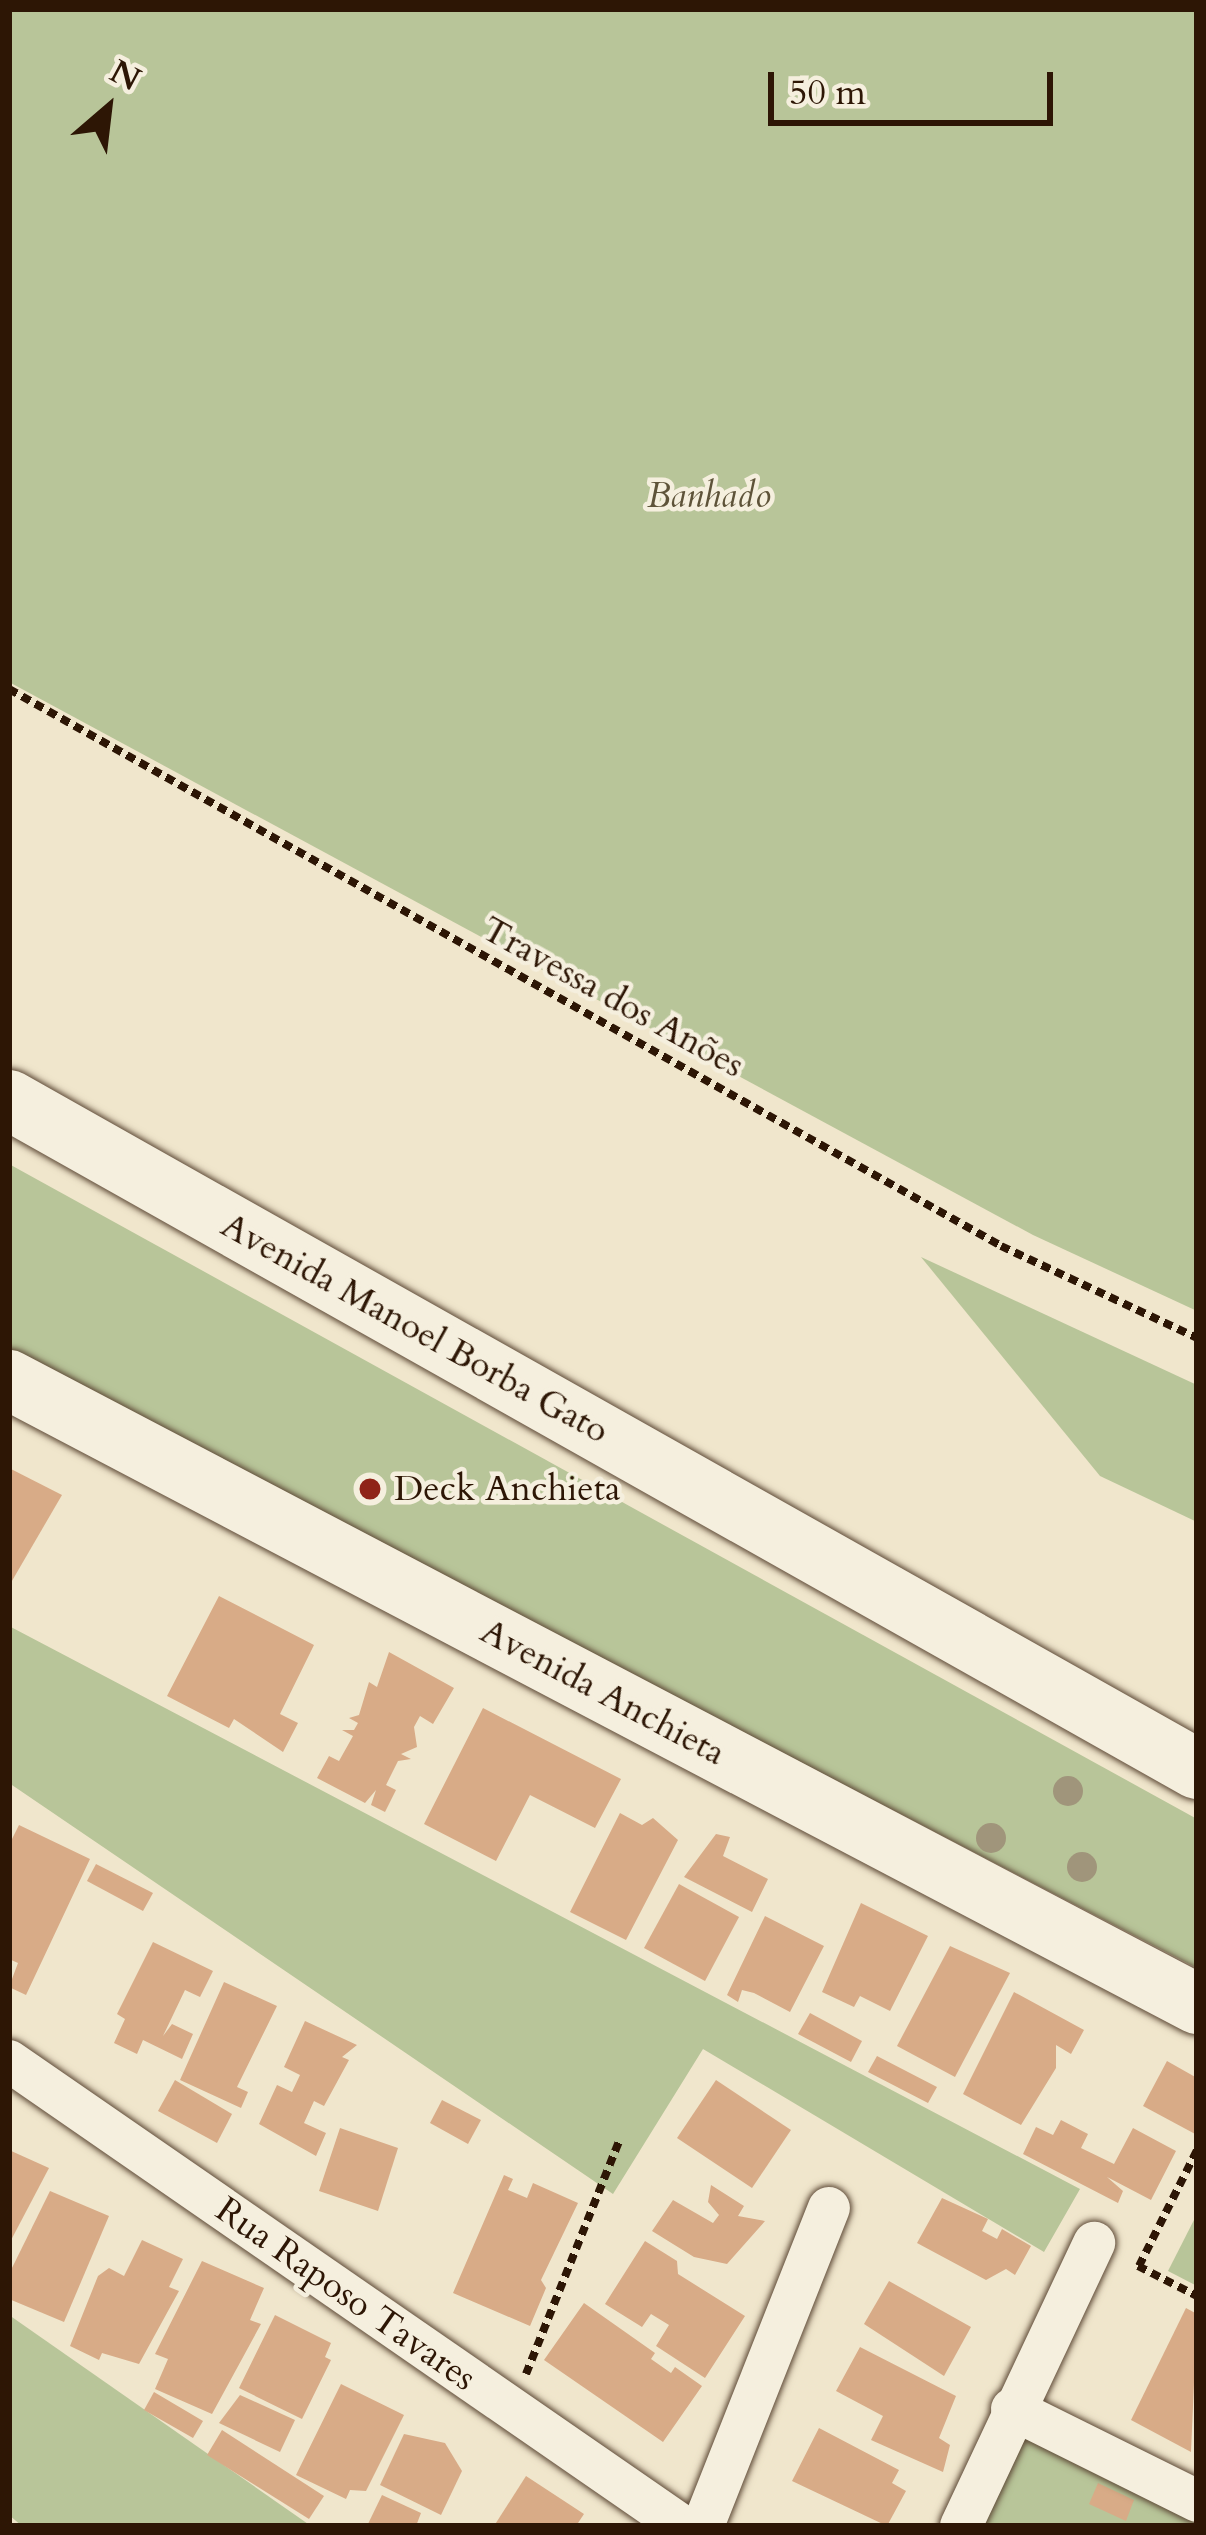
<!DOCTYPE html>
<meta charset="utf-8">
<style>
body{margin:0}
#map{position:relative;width:1206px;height:2535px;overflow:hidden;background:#f0e6cc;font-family:Cardo,serif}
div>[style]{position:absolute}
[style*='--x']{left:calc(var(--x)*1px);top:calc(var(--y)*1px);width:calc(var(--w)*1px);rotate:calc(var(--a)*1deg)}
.green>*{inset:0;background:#b8c599}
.building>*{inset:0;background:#d8ab87}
.path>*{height:8px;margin-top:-4px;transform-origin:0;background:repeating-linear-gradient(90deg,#2d1605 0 9px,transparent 0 15px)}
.roads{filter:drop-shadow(0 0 3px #5e4a37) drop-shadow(0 0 3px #5e4a37)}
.minor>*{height:42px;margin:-21px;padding:0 21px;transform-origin:21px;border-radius:21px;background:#f5efde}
.secondary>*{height:60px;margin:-30px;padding:0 30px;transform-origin:30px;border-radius:30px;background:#f5efde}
.trees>*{width:30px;height:30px;margin:-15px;border-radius:50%;background:#a0957b}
.dots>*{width:33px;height:33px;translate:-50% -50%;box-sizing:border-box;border:6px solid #f5efde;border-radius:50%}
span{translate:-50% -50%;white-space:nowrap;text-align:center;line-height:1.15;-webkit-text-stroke:9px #f5efde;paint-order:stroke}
.park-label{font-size:36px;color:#5e5339;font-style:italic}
.street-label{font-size:36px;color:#2d1605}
.poi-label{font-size:36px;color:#2d1605}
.left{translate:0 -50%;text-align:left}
.frame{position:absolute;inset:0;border:12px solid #2d1605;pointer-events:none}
.north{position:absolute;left:48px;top:48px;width:120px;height:120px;-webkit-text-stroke:9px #f5efde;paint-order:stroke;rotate:28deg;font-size:33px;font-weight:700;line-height:48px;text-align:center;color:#2d1605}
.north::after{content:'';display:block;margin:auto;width:42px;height:54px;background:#2d1605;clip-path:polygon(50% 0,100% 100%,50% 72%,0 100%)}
.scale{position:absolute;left:768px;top:72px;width:285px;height:54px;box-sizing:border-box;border:6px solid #2d1605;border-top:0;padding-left:15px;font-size:36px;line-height:42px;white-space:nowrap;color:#2d1605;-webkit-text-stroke:9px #f5efde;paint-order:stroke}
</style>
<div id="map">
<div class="green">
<div style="clip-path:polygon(9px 9px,1197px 9px,1197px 1311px,1033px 1235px,9px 682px)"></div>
<div style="clip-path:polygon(9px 1164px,1197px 1819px,1197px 1968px,9px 1351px)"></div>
<div style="clip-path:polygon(921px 1257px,1197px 1385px,1197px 1522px,1100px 1476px)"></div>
<div style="clip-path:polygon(9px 1626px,1080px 2189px,1044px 2252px,703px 2049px,613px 2194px,9px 1783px)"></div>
<div style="clip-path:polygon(1197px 2214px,1197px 2286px,1168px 2271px)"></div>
<div style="clip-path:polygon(9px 2315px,311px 2526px,22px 2526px,9px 2515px)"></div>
<div style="clip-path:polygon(1020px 2431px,1197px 2522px,1197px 2526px,979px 2526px)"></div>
</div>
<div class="building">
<div style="clip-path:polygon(9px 1468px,62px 1495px,9px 1586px)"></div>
<div style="clip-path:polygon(219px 1596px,314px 1645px,280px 1714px,298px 1723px,283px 1752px,234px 1719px,229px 1728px,167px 1696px)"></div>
<div style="clip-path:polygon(389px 1652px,454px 1688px,433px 1724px,420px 1716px,414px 1727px,417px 1747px,401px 1754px,411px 1759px,398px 1761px,386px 1785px,396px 1790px,385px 1812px,371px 1805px,376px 1790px,365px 1803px,317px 1778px,329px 1756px,339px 1761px,353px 1736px,342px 1730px,354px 1730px,358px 1723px,349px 1718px,359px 1715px,369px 1682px,377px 1687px)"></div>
<div style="clip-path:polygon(483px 1708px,621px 1779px,595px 1828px,530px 1795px,496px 1861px,424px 1824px)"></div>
<div style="clip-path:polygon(620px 1813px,642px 1825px,653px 1818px,678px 1840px,626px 1940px,570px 1912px)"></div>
<div style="clip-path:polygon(19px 1825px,90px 1859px,26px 1995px,9px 1987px,18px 1963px,9px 1959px,9px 1845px)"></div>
<div style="clip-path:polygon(716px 1834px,730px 1837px,723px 1856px,768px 1879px,752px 1912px,684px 1877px)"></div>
<div style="clip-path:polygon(96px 1864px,153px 1893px,143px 1911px,87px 1881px)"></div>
<div style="clip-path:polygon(679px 1884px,739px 1917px,705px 1981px,644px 1948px)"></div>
<div style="clip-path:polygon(861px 1903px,928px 1936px,890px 2011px,860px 1996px,854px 2007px,822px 1992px)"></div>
<div style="clip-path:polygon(765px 1916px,824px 1946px,790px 2012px,754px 1993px,742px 1990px,738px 2002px,727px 1995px)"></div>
<div style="clip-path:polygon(153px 1942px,213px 1971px,200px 1997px,185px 1990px,163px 2036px,172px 2024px,193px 2034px,182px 2059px,143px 2040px,137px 2054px,114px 2043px,125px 2019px,117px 2014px)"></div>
<div style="clip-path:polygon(950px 1946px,1010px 1973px,955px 2077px,897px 2046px)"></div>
<div style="clip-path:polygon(224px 1982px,277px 2006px,237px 2087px,248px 2092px,241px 2108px,180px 2080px)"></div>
<div style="clip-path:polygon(1014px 1992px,1084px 2030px,1071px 2054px,1056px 2045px,1056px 2068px,1021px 2125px,963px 2094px)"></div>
<div style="clip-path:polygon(810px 2013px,862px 2041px,851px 2062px,798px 2034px)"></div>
<div style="clip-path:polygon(305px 2021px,357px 2045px,342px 2057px,349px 2060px,324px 2106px,314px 2101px,304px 2123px,326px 2133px,316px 2156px,259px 2124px,277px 2085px,292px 2092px,300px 2075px,284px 2067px)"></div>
<div style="clip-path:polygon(877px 2056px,937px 2087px,928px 2103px,868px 2072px)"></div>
<div style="clip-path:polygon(1167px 2061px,1197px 2078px,1197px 2135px,1143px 2106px)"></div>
<div style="clip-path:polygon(175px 2080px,232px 2114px,217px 2143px,158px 2111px)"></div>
<div style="clip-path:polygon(716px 2080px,791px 2130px,752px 2188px,677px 2138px)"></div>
<div style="clip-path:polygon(442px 2100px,481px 2120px,468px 2144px,430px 2123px)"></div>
<div style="clip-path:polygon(1061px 2120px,1088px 2134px,1081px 2148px,1114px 2164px,1133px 2128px,1176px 2151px,1151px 2200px,1107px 2177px,1123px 2191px,1118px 2203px,1023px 2154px,1036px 2127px,1053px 2135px)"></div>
<div style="clip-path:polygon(340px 2128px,398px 2148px,378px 2211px,319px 2191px)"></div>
<div style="clip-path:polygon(9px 2150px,49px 2168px,9px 2244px)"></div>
<div style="clip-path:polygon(504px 2175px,513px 2179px,508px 2190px,527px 2198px,533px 2183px,578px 2203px,541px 2280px,546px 2288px,530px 2326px,453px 2293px)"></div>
<div style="clip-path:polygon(711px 2185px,744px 2206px,738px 2216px,765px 2221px,727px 2264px,694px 2257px,652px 2231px,673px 2200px,713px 2223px,719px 2215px,708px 2202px)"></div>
<div style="clip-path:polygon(50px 2191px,109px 2216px,64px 2322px,9px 2299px,9px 2274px)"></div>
<div style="clip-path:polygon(942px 2198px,988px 2219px,982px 2231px,997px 2239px,1002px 2229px,1031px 2246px,1015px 2275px,1006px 2269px,986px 2280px,917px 2243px)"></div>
<div style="clip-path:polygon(142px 2240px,183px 2259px,169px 2287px,179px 2291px,139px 2364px,102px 2353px,99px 2360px,70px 2346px,98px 2276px,109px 2268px,124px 2276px)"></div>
<div style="clip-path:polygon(645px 2241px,677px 2261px,678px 2274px,745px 2316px,705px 2378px,656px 2346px,669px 2325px,651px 2314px,642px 2327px,605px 2304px)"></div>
<div style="clip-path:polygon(202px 2261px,264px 2288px,250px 2320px,261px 2324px,212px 2414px,155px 2389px,168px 2359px,155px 2354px)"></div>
<div style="clip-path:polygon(889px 2281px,971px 2327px,944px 2376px,864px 2324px)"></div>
<div style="clip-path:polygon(584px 2303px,655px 2353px,651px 2359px,671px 2373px,675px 2367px,702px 2386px,663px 2442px,544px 2360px)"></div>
<div style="clip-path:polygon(1186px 2308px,1197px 2314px,1191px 2452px,1131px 2420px)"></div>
<div style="clip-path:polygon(275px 2315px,331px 2343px,325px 2357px,331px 2360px,302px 2419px,239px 2388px)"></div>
<div style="clip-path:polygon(860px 2347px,956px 2396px,939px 2438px,950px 2445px,943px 2472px,871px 2440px,883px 2416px,836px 2391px)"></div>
<div style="clip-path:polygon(341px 2384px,404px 2415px,366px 2491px,350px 2490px,346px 2499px,296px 2475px)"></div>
<div style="clip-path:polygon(154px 2392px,203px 2421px,193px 2438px,144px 2410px)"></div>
<div style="clip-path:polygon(240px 2395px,295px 2420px,280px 2452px,219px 2423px)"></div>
<div style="clip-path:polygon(819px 2428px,899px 2470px,892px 2483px,906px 2491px,887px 2526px,792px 2481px)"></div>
<div style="clip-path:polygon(222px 2430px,324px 2496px,309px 2519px,207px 2455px)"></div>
<div style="clip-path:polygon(404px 2434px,445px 2443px,462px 2471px,441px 2515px,380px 2485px)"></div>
<div style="clip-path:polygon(526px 2476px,584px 2514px,576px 2526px,494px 2526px)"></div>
<div style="clip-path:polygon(1098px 2483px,1134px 2500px,1126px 2521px,1089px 2504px)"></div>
<div style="clip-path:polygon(382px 2495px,421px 2513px,416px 2526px,367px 2526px)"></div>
</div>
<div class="path">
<div style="--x:9;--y:689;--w:1138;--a:29.31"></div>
<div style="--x:1001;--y:1246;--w:217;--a:25.1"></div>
<div style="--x:1138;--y:2266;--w:66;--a:27"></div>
<div style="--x:1139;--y:2266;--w:130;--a:-63.4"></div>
<div style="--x:526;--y:2374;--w:253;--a:-68.2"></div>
</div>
<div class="roads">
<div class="minor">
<div style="--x:9;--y:2061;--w:818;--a:34.64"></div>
<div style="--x:1012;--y:2409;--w:207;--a:26.4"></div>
<div style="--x:703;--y:2526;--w:342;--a:-68.4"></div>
<div style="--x:961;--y:2526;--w:313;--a:-64.8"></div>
</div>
<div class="secondary">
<div style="--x:9;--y:1100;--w:1363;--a:29.39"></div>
<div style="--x:9;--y:1380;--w:1342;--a:27.71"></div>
</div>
</div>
<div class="trees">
<div style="left:1068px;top:1791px"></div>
<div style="left:991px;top:1838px"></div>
<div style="left:1082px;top:1867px"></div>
</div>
<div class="dots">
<div style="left:370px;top:1489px;background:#8f2418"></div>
</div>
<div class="park-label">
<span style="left:709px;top:496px">Banhado</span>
</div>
<div class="street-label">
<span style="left:613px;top:997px;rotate:29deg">Travessa dos Anões</span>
<span style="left:415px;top:1328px;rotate:29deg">Avenida Manoel Borba Gato</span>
<span style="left:603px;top:1692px;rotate:28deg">Avenida Anchieta</span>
<span style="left:346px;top:2294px;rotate:35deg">Rua Raposo Tavares</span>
</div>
<div class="poi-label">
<span class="left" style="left:394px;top:1489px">Deck Anchieta</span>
</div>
<div class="frame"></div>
<div class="north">N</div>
<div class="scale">50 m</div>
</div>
